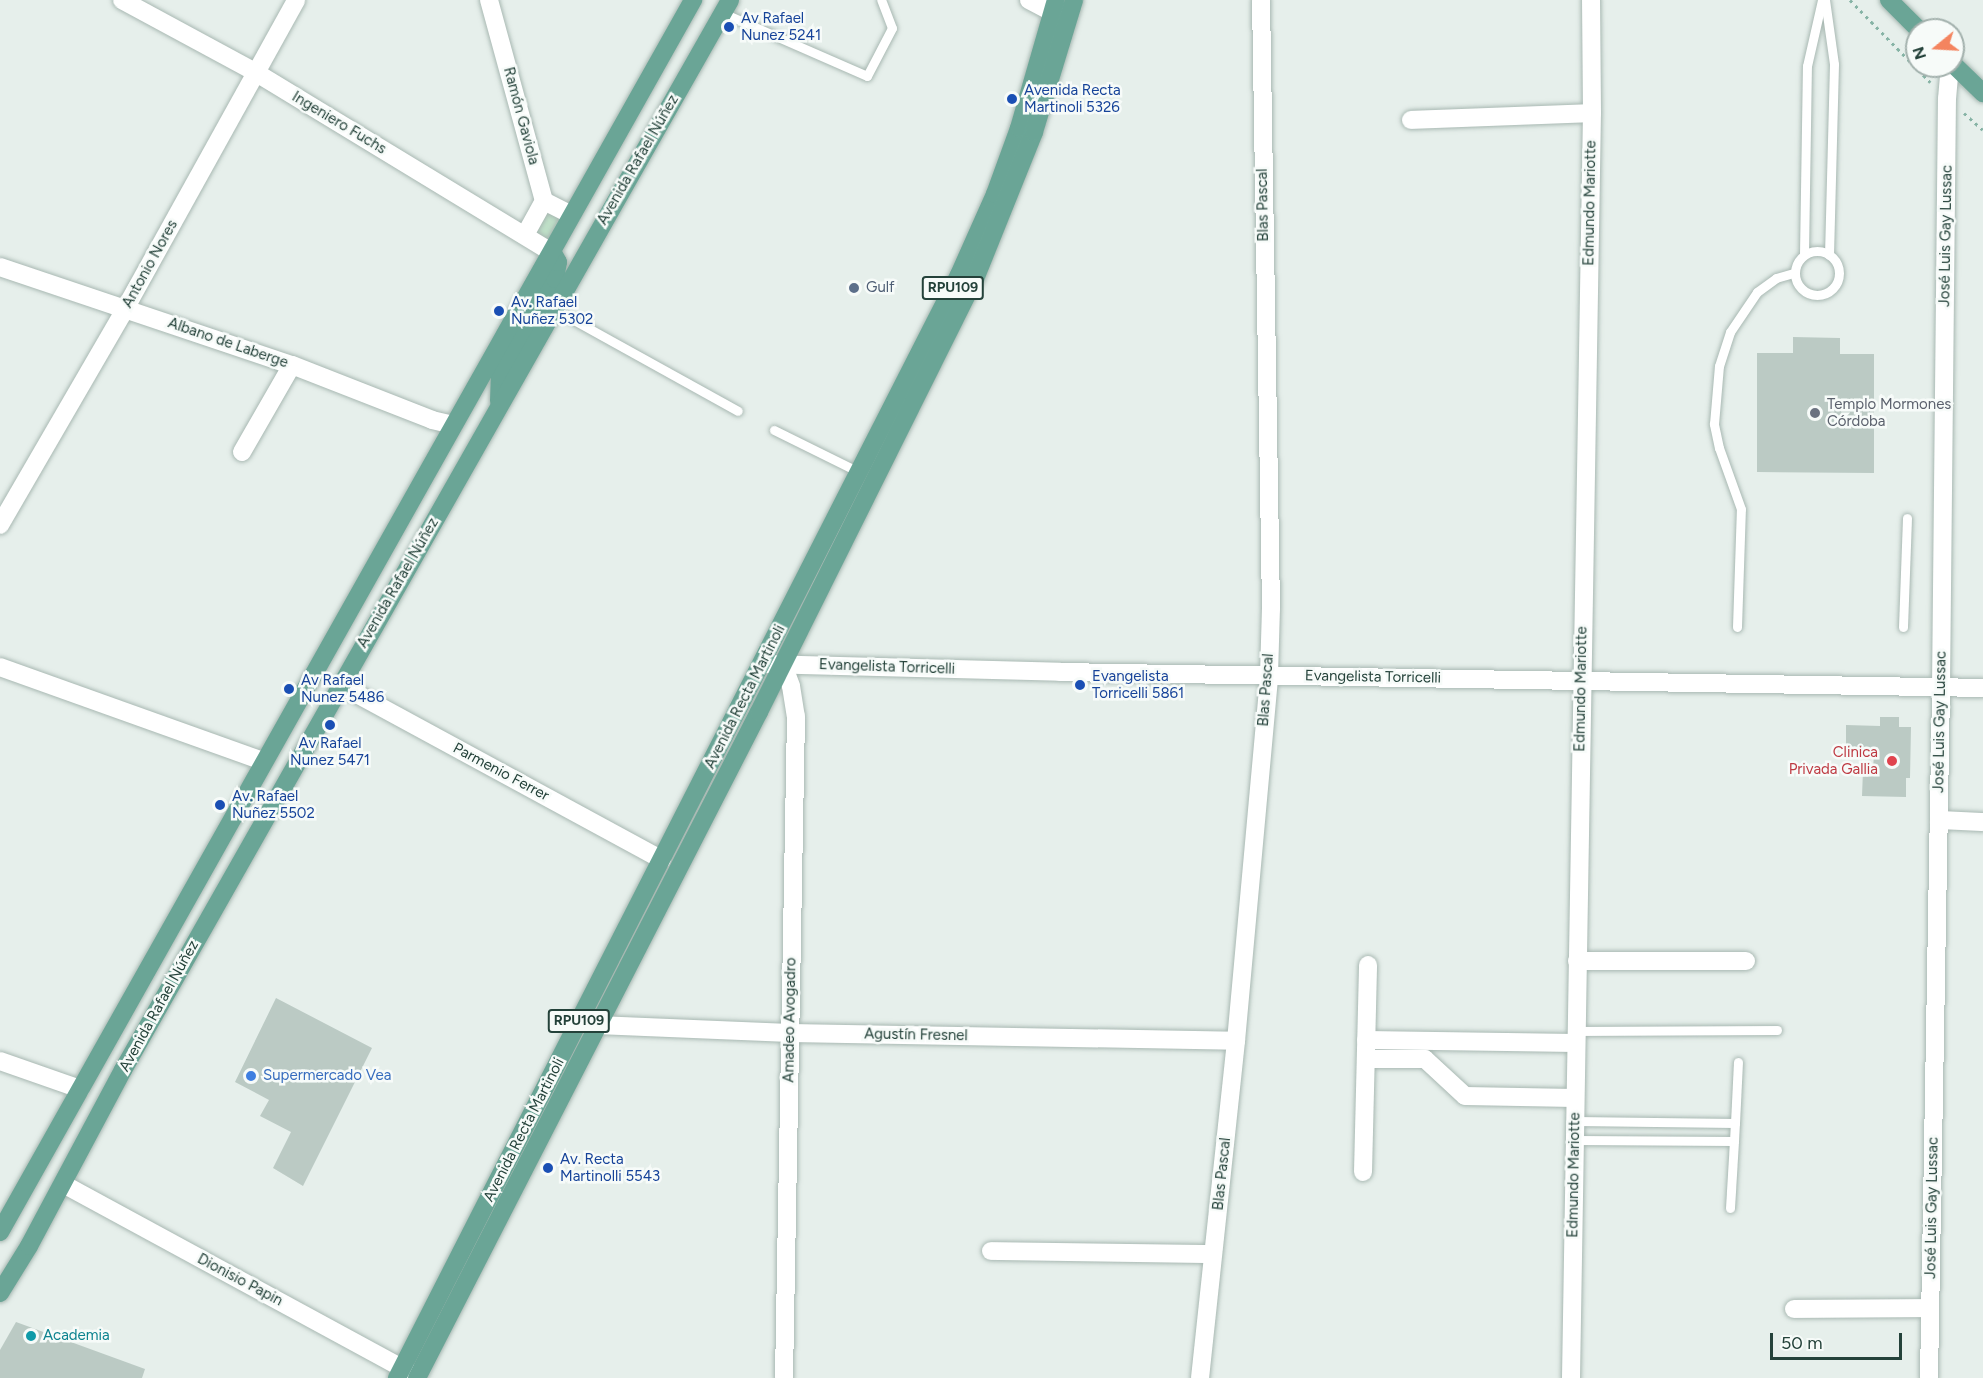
<!DOCTYPE html>
<meta charset="utf-8">
<style>
body{margin:0}
#map{position:relative;width:1983px;height:1378px;overflow:hidden;background:#e6efeb;font-family:Figtree,sans-serif}
div>[style]{position:absolute}
[style*='--x']{left:calc(var(--x)*1px);top:calc(var(--y)*1px);width:calc(var(--w)*1px);rotate:calc(var(--a)*1deg)}
.green>*{inset:0;background:#bfe0c8}
.building>*{inset:0;background:#bbcac4}
.path>*{height:3px;margin-top:-1.5px;transform-origin:0;background:repeating-linear-gradient(90deg,#86b3a5 0 3px,transparent 0 7.5px)}
.roads{filter:drop-shadow(0 0 2px #a8b8b2) drop-shadow(0 0 2px #a8b8b2)}
.service>*{height:9px;margin:-4.5px;padding:0 4.5px;transform-origin:4.5px;border-radius:4.5px;background:#fff}
.service>.ring{margin:-4.5px;padding:0;box-sizing:content-box;background:none;border:9px solid #fff;border-radius:50%}
.minor>*{height:18px;margin:-9px;padding:0 9px;transform-origin:9px;border-radius:9px;background:#fff}
.secondary>*{height:18px;margin:-9px;padding:0 9px;transform-origin:9px;border-radius:9px;background:#fff}
.primary>*{height:18px;margin:-9px;padding:0 9px;transform-origin:9px;border-radius:9px;background:#6aa596}
.dots>*{width:16px;height:16px;translate:-50% -50%;box-sizing:border-box;border:3px solid #f7fbf9;border-radius:50%}
span{translate:-50% -50%;white-space:nowrap;text-align:center;line-height:1.15;-webkit-text-stroke:5px #f7fbf9;paint-order:stroke}
.shield-label span{padding:2px 4px;background:#f7fbf9;border:2px solid;border-radius:4px;-webkit-text-stroke-width:0}
.shield-label{font-size:14px;color:#24423a;font-weight:700}
.transit-label{font-size:15px;color:#164399}
.left{translate:0 -50%;text-align:left}
.street-label{font-size:15px;color:#24423a}
.service-label{font-size:15px;color:#4e5e75}
.worship-label{font-size:15px;color:#5b616d}
.health-label{font-size:15px;color:#be3a42}
.right{translate:-100% -50%;text-align:right}
.shop-label{font-size:15px;color:#366cbe}
.culture-label{font-size:15px;color:#0d838f}
.north{position:absolute;left:1905px;top:18px;width:60px;height:60px;box-sizing:border-box;background:#f7fbf9;border:2px solid #a3b1ad;border-radius:50%;rotate:252deg;font-size:16px;font-weight:700;line-height:24px;text-align:center;color:#24423a}
.north::after{content:'';display:block;margin:auto;width:21px;height:27px;background:#f4845f;clip-path:polygon(50% 0,100% 100%,50% 72%,0 100%)}
.scale{position:absolute;left:1770px;top:1333px;width:132px;height:27px;box-sizing:border-box;border:3px solid #24423a;border-top:0;padding-left:8px;font-size:18px;line-height:21px;white-space:nowrap;color:#24423a;-webkit-text-stroke:4px #f7fbf9;paint-order:stroke}
</style>
<div id="map">
<div class="green">
<div style="clip-path:polygon(543px 206px,562px 216px,547px 242px,530px 232px)"></div>
</div>
<div class="building">
<div style="clip-path:polygon(1793px 337px,1840px 338px,1840px 354px,1874px 354px,1874px 473px,1757px 472px,1757px 353px,1793px 353px)"></div>
<div style="clip-path:polygon(1880px 717px,1899px 717px,1899px 727px,1911px 727px,1910px 778px,1906px 778px,1906px 797px,1862px 796px,1863px 770px,1873px 770px,1874px 753px,1846px 752px,1846px 725px,1880px 726px)"></div>
<div style="clip-path:polygon(276px 998px,372px 1048px,303px 1186px,273px 1168px,291px 1132px,260px 1116px,269px 1100px,235px 1082px)"></div>
<div style="clip-path:polygon(16px 1322px,145px 1369px,142px 1378px,0 1378px,0 1350px)"></div>
</div>
<div class="path">
<div style="--x:1850;--y:0;--w:115;--a:45.7"></div>
<div style="--x:1964;--y:113;--w:25;--a:42"></div>
</div>
<div class="roads">
<div class="service">
<div style="--x:1825;--y:0;--w:65;--a:82"></div>
<div style="--x:1834;--y:64;--w:191;--a:91.5"></div>
<div style="--x:723;--y:13;--w:157;--a:23.6"></div>
<div style="--x:867;--y:76;--w:54;--a:-62.5"></div>
<div style="--x:892;--y:28;--w:30;--a:-111"></div>
<div class="ring" style="left:1795px;top:251px;width:35px;height:35px"></div>
<div style="--x:1804;--y:254;--w:188;--a:-89.1"></div>
<div style="--x:1807;--y:66;--w:68;--a:-77.2"></div>
<div style="--x:554;--y:309;--w:210;--a:29"></div>
<div style="--x:774;--y:430;--w:97;--a:26.3"></div>
<div style="--x:1737;--y:627;--w:118;--a:-88.1"></div>
<div style="--x:1741;--y:509;--w:65;--a:-109.8"></div>
<div style="--x:1719;--y:448;--w:25;--a:-102"></div>
<div style="--x:1714;--y:424;--w:58;--a:-85.1"></div>
<div style="--x:1719;--y:366;--w:36;--a:-72"></div>
<div style="--x:1730;--y:332;--w:48;--a:-56"></div>
<div style="--x:1757;--y:292;--w:24;--a:-36"></div>
<div style="--x:1776;--y:278;--w:19;--a:-16"></div>
<div style="--x:1903;--y:627;--w:109;--a:-87.9"></div>
<div style="--x:1576;--y:1031;--w:201;--a:-0.3"></div>
<div style="--x:1735;--y:1123;--w:61;--a:-87.2"></div>
<div style="--x:1575;--y:1140;--w:159;--a:0.4"></div>
<div style="--x:1734;--y:1141;--w:18;--a:-87"></div>
<div style="--x:1735;--y:1123;--w:160;--a:-179.3"></div>
<div style="--x:1730;--y:1208;--w:67;--a:-86.6"></div>
</div>
<div class="minor">
<div style="--x:122;--y:0;--w:151;--a:28.4"></div>
<div style="--x:255;--y:72;--w:349;--a:31.3"></div>
<div style="--x:489;--y:0;--w:208;--a:74.7"></div>
<div style="--x:544;--y:201;--w:31;--a:27"></div>
<div style="--x:1029;--y:0;--w:27;--a:28"></div>
<div style="--x:1053;--y:13;--w:13;--a:13"></div>
<div style="--x:1411;--y:120;--w:181;--a:-2.2"></div>
<div style="--x:525;--y:235;--w:39;--a:-61"></div>
<div style="--x:0;--y:267;--w:308;--a:18.6"></div>
<div style="--x:292;--y:365;--w:150;--a:21.4"></div>
<div style="--x:432;--y:420;--w:22;--a:13"></div>
<div style="--x:242;--y:452;--w:100;--a:-60.1"></div>
<div style="--x:0;--y:525;--w:250;--a:-59.9"></div>
<div style="--x:125;--y:309;--w:353;--a:-61"></div>
<div style="--x:763;--y:664;--w:297;--a:1.5"></div>
<div style="--x:1060;--y:672;--w:923;--a:0.99"></div>
<div style="--x:783;--y:664;--w:23;--a:70"></div>
<div style="--x:791;--y:686;--w:30;--a:81"></div>
<div style="--x:796;--y:716;--w:662;--a:91.04"></div>
<div style="--x:0;--y:667;--w:279;--a:19.7"></div>
<div style="--x:340;--y:685;--w:366;--a:28.5"></div>
<div style="--x:1939;--y:820;--w:44;--a:2.6"></div>
<div style="--x:1577;--y:961;--w:169;--a:0"></div>
<div style="--x:597;--y:1025;--w:193;--a:2.4"></div>
<div style="--x:790;--y:1033;--w:446;--a:1"></div>
<div style="--x:1366;--y:1040;--w:210;--a:0.8"></div>
<div style="--x:1366;--y:1059;--w:59;--a:0"></div>
<div style="--x:1425;--y:1059;--w:54;--a:42.8"></div>
<div style="--x:1465;--y:1096;--w:110;--a:1"></div>
<div style="--x:0;--y:1061;--w:85;--a:19.3"></div>
<div style="--x:1363;--y:1172;--w:207;--a:-88.6"></div>
<div style="--x:63;--y:1184;--w:400;--a:28.5"></div>
<div style="--x:991;--y:1251;--w:222;--a:0.8"></div>
<div style="--x:1794;--y:1309;--w:136;--a:-0.4"></div>
<div style="--x:1571;--y:1378;--w:1265;--a:-89.05"></div>
<div style="--x:1592;--y:113;--w:113;--a:-90.5"></div>
<div style="--x:1929;--y:1378;--w:690;--a:-89"></div>
<div style="--x:1941;--y:688;--w:589;--a:-89.42"></div>
<div style="--x:1947;--y:99;--w:33;--a:-85"></div>
</div>
<div class="secondary">
<div style="--x:1200;--y:1378;--w:339;--a:-83.9"></div>
<div style="--x:1236;--y:1041;--w:367;--a:-84.8"></div>
<div style="--x:1269;--y:675;--w:66;--a:-88.3"></div>
<div style="--x:1271;--y:609;--w:609;--a:-90.94"></div>
</div>
<div class="primary">
<div style="--x:1889;--y:0;--w:42;--a:45"></div>
<div style="--x:1953;--y:64;--w:42;--a:44"></div>
<div style="--x:499;--y:401;--w:25;--a:-88"></div>
<div style="--x:500;--y:376;--w:112;--a:-60.4"></div>
<div style="--x:555;--y:279;--w:17;--a:-80"></div>
<div style="--x:558;--y:262;--w:10;--a:-119"></div>
<div style="--x:0;--y:1232;--w:1414;--a:-60.64"></div>
<div style="--x:0;--y:1293;--w:55;--a:-58.3"></div>
<div style="--x:29;--y:1246;--w:200;--a:-61.9"></div>
<div style="--x:123;--y:1070;--w:1230;--a:-60.43"></div>
<div style="--x:397;--y:1378;--w:1238;--a:-63"></div>
<div style="--x:959;--y:275;--w:89;--a:-66"></div>
<div style="--x:995;--y:194;--w:70;--a:-70"></div>
<div style="--x:1019;--y:128;--w:133;--a:-73.9"></div>
<div style="--x:417;--y:1378;--w:749;--a:-62.82"></div>
<div style="--x:759;--y:712;--w:484;--a:-63.5"></div>
<div style="--x:975;--y:279;--w:158;--a:-68.1"></div>
<div style="--x:1034;--y:132;--w:138;--a:-73.1"></div>
</div>
</div>
<div class="dots">
<div style="left:729px;top:27px;background:#1a4fb4"></div>
<div style="left:1012px;top:99px;background:#1a4fb4"></div>
<div style="left:854px;top:288px;background:#5c6f8a"></div>
<div style="left:499px;top:311px;background:#1a4fb4"></div>
<div style="left:1815px;top:413px;background:#6b7280"></div>
<div style="left:1080px;top:685px;background:#1a4fb4"></div>
<div style="left:289px;top:689px;background:#1a4fb4"></div>
<div style="left:330px;top:725px;background:#1a4fb4"></div>
<div style="left:1892px;top:761px;background:#e0444e"></div>
<div style="left:220px;top:805px;background:#1a4fb4"></div>
<div style="left:251px;top:1076px;background:#3f7fe0"></div>
<div style="left:548px;top:1168px;background:#1a4fb4"></div>
<div style="left:31px;top:1336px;background:#0f9aa8"></div>
</div>
<div class="shield-label">
<span style="left:953px;top:288px">RPU109</span>
<span style="left:579px;top:1021px">RPU109</span>
</div>
<div class="transit-label">
<span class="left" style="left:741px;top:27px">Av Rafael<br>Nunez 5241</span>
<span class="left" style="left:1024px;top:99px">Avenida Recta<br>Martinoli 5326</span>
<span class="left" style="left:511px;top:311px">Av. Rafael<br>Nuñez 5302</span>
<span class="left" style="left:1092px;top:685px">Evangelista<br>Torricelli 5861</span>
<span class="left" style="left:301px;top:689px">Av Rafael<br>Nunez 5486</span>
<span style="left:330px;top:752px">Av Rafael<br>Nunez 5471</span>
<span class="left" style="left:232px;top:805px">Av. Rafael<br>Nuñez 5502</span>
<span class="left" style="left:560px;top:1168px">Av. Recta<br>Martinolli 5543</span>
</div>
<div class="street-label">
<span style="left:521px;top:116px;rotate:75deg">Ramón Gaviola</span>
<span style="left:339px;top:123px;rotate:31deg">Ingeniero Fuchs</span>
<span style="left:638px;top:160px;rotate:-60deg">Avenida Rafael Núñez</span>
<span style="left:1590px;top:203px;rotate:-89deg">Edmundo Mariotte</span>
<span style="left:1263px;top:205px;rotate:-91deg">Blas Pascal</span>
<span style="left:1946px;top:236px;rotate:-89deg">José Luis Gay Lussac</span>
<span style="left:150px;top:264px;rotate:-61deg">Antonio Nores</span>
<span style="left:228px;top:343px;rotate:19deg">Albano de Laberge</span>
<span style="left:398px;top:583px;rotate:-60deg">Avenida Rafael Núñez</span>
<span style="left:887px;top:667px;rotate:2deg">Evangelista Torricelli</span>
<span style="left:1373px;top:677px;rotate:1deg">Evangelista Torricelli</span>
<span style="left:1581px;top:689px;rotate:-89deg">Edmundo Mariotte</span>
<span style="left:1266px;top:690px;rotate:-86deg">Blas Pascal</span>
<span style="left:745px;top:697px;rotate:-63deg">Avenida Recta Martinoli</span>
<span style="left:1940px;top:722px;rotate:-89deg">José Luis Gay Lussac</span>
<span style="left:501px;top:772px;rotate:28deg">Parmenio Ferrer</span>
<span style="left:159px;top:1006px;rotate:-61deg">Avenida Rafael Núñez</span>
<span style="left:790px;top:1020px;rotate:-89deg">Amadeo Avogadro</span>
<span style="left:916px;top:1035px;rotate:1deg">Agustín Fresnel</span>
<span style="left:524px;top:1130px;rotate:-63deg">Avenida Recta Martinoli</span>
<span style="left:1222px;top:1174px;rotate:-84deg">Blas Pascal</span>
<span style="left:1574px;top:1175px;rotate:-89deg">Edmundo Mariotte</span>
<span style="left:1932px;top:1208px;rotate:-89deg">José Luis Gay Lussac</span>
<span style="left:240px;top:1280px;rotate:28deg">Dionisio Papin</span>
</div>
<div class="service-label">
<span class="left" style="left:866px;top:288px">Gulf</span>
</div>
<div class="worship-label">
<span class="left" style="left:1827px;top:413px">Templo Mormones<br>Córdoba</span>
</div>
<div class="health-label">
<span class="right" style="left:1878px;top:761px">Clinica<br>Privada Gallia</span>
</div>
<div class="shop-label">
<span class="left" style="left:263px;top:1076px">Supermercado Vea</span>
</div>
<div class="culture-label">
<span class="left" style="left:43px;top:1336px">Academia</span>
</div>
<div class="north">N</div>
<div class="scale">50 m</div>
</div>
